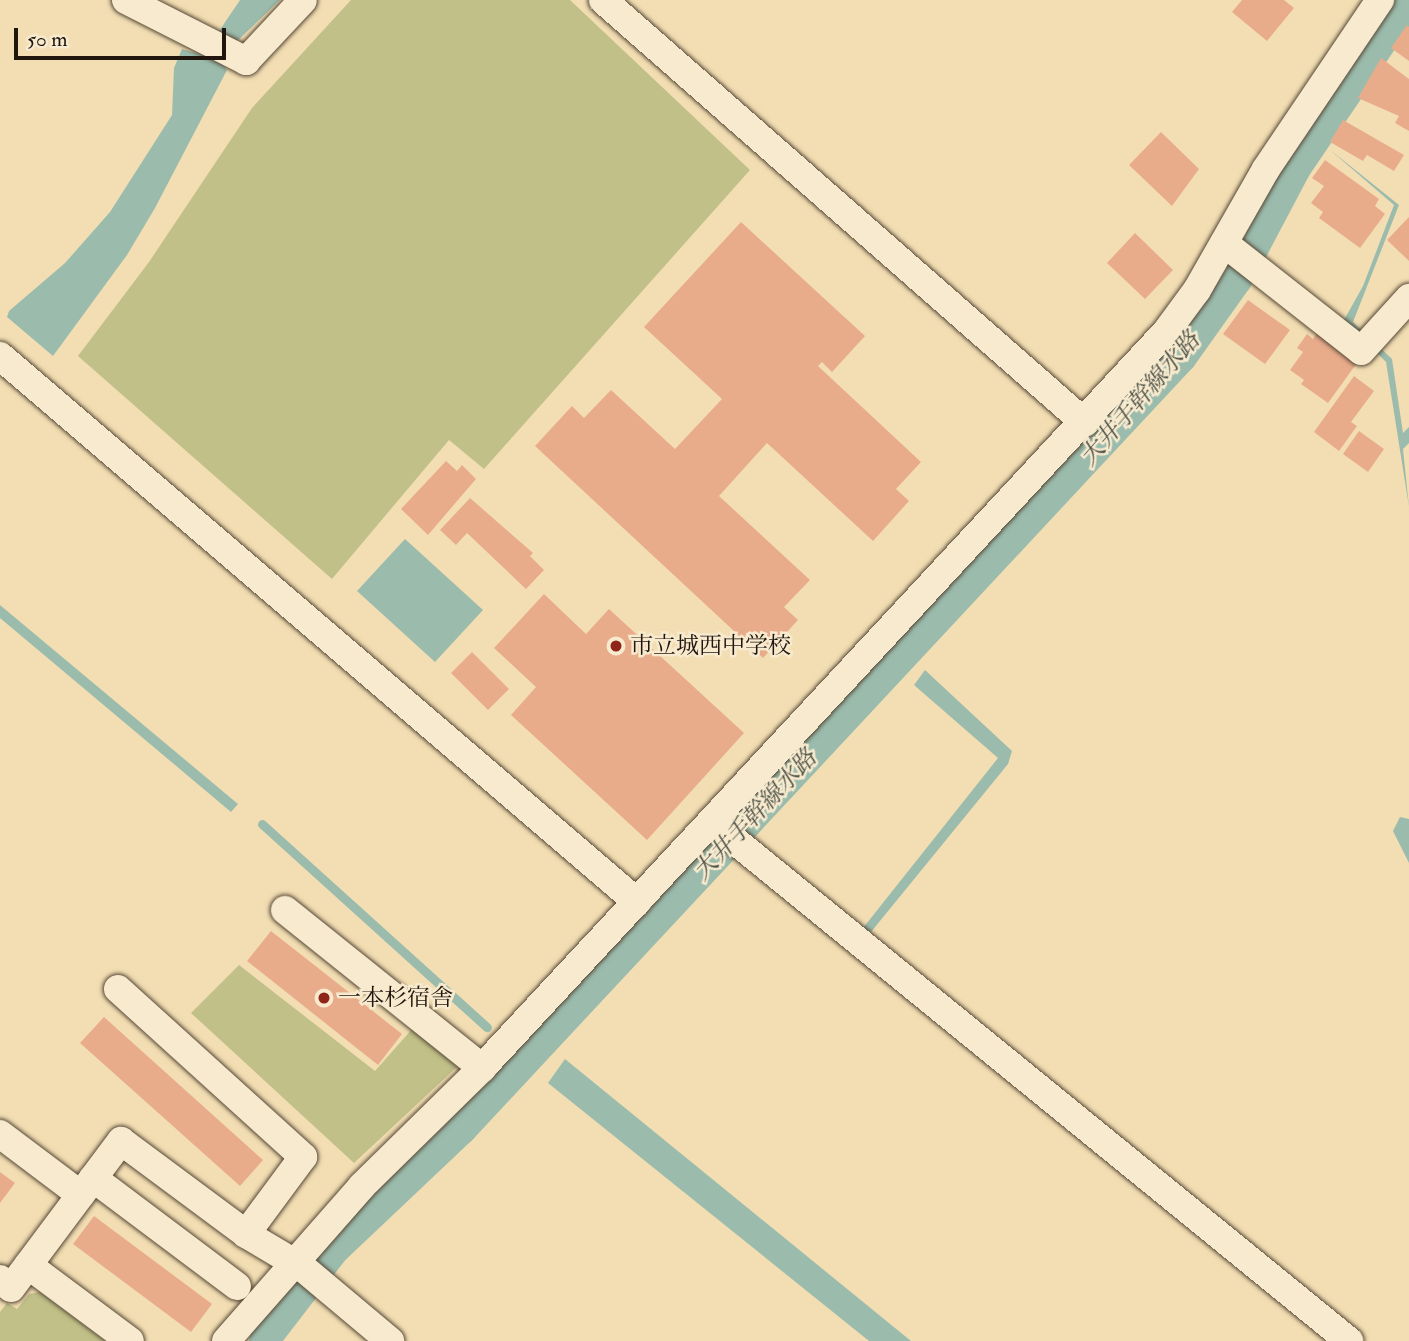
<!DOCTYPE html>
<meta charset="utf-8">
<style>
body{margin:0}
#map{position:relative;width:1409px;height:1341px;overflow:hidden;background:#f3deb3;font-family:"IM FELL Double Pica","Noto Serif JP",serif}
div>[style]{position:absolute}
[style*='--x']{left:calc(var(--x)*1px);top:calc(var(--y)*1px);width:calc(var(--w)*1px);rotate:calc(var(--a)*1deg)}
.green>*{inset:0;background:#c1c088}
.water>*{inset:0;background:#9bbcad}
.stream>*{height:9px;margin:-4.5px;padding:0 4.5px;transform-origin:4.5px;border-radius:4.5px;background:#9bbcad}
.canal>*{height:30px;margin:-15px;padding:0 15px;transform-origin:15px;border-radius:15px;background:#9bbcad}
.building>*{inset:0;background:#e9ac8b}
.roads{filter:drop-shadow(0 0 2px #564837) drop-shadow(0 0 2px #564837)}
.minor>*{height:28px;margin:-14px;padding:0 14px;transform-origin:14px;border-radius:14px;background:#f7eace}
.dots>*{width:19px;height:19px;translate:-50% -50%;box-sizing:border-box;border:4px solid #f7eace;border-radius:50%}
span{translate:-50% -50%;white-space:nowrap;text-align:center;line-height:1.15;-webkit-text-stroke:5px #f7eace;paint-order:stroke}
.poi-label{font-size:23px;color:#21160e}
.left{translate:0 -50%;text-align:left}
.water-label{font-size:24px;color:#4c5046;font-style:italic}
.scale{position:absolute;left:14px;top:28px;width:212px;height:32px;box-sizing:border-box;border:4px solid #21160e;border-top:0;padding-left:9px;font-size:21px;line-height:24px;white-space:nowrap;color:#21160e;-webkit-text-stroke:5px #f7eace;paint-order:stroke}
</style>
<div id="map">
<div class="green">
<div style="clip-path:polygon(351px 0,570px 0,750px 170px,484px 469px,449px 440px,332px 579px,78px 356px,149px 262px,252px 108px)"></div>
<div style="clip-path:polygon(239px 965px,375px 1071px,413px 1028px,459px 1065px,354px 1163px,191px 1013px)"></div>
<div style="clip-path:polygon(40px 1292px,105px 1341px,0 1341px,0 1312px,7px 1303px,17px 1309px,29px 1294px)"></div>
</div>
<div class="water">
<div style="clip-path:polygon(240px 0,280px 0,235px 43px,222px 64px,227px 70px,155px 208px,127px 255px,53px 356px,7px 317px,9px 311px,65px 263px,110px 212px,172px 115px,174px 68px,182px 49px,203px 55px)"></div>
<div style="clip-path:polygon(1329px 149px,1399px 205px,1353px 322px,1392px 359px,1403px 433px,1409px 427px,1409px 443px,1403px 449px,1409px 507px,1386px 362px,1344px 320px,1363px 286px,1394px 205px)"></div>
<div style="clip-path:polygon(405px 539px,483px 610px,435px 662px,357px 591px)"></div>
<div style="clip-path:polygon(0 605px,238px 804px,231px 812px,0 618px)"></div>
<div style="clip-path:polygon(925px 670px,1012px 751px,1008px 764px,871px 932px,863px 928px,998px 758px,914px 685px)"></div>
<div style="clip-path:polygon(1400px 817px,1409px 819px,1409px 863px,1393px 831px)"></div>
<div style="clip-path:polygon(565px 1059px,911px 1341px,869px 1341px,548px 1083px)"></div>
</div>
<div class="stream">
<div style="--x:262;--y:824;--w:303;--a:42.1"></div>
</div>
<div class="canal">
<div style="--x:264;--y:1341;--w:115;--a:-52.4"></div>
<div style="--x:334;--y:1250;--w:176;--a:-43.4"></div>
<div style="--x:462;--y:1129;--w:1056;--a:-47"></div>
<div style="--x:1182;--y:357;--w:95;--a:-54.5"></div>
<div style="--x:1237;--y:280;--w:127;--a:-62.2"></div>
<div style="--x:1296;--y:168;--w:201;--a:-55.8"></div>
</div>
<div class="building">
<div style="clip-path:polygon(1242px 0,1284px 0,1294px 8px,1267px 41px,1232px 12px)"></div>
<div style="clip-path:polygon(1407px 25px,1409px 27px,1409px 61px,1391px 48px)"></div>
<div style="clip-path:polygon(1381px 58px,1409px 79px,1409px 131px,1395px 123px,1399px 116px,1358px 98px)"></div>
<div style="clip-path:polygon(1343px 120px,1404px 155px,1394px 171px,1367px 155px,1363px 161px,1330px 142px)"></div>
<div style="clip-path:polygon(1161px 132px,1199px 169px,1172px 206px,1129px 165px)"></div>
<div style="clip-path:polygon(1325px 160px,1379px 199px,1375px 206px,1385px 214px,1360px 248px,1319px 218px,1323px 212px,1311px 203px,1324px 186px,1312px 178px)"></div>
<div style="clip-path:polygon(1409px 217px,1409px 261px,1387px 240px)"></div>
<div style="clip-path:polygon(741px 222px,865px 336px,832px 372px,822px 362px,818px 366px,921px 462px,896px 489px,909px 501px,873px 541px,767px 443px,719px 496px,810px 580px,784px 607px,798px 620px,763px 658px,535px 446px,572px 406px,584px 418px,611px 390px,675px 449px,722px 399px,644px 327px)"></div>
<div style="clip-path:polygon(1135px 233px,1173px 270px,1145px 299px,1107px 263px)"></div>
<div style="clip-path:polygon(1248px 300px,1290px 330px,1265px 364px,1223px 334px)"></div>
<div style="clip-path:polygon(1317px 333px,1357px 363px,1328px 403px,1301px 384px,1304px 380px,1290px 370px,1303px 352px,1297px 348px,1307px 334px,1313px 339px)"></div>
<div style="clip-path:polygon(1354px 376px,1374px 391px,1351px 422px,1357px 426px,1339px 451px,1314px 432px)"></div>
<div style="clip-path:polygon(1359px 431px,1384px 449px,1368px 472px,1343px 454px)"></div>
<div style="clip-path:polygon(446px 461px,457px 471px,462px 465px,476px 479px,428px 535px,401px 509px)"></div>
<div style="clip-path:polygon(470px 498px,533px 553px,530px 556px,544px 570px,526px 589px,467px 533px,456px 545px,440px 530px)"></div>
<div style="clip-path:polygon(544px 594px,586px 634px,609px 609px,744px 733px,647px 840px,511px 715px,536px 687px,494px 648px)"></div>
<div style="clip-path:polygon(472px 652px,509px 689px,488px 710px,451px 673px)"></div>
<div style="clip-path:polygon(271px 931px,402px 1034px,378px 1065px,247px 961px)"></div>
<div style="clip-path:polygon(104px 1017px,263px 1160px,240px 1186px,80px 1043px)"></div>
<div style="clip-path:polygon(0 1172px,15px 1183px,0 1203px)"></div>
<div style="clip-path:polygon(94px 1216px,212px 1304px,191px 1332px,73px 1244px)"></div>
</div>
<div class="roads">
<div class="minor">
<div style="--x:126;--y:0;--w:135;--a:26.9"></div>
<div style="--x:246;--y:61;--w:83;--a:-46.9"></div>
<div style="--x:603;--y:0;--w:641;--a:41.27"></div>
<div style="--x:1224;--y:243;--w:174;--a:38.2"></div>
<div style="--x:1361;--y:351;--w:72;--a:-47.8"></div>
<div style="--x:0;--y:356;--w:839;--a:40.6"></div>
<div style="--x:712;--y:822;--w:822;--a:39.17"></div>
<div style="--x:285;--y:910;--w:253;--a:38.7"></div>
<div style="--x:118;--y:989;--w:250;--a:42.2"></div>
<div style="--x:303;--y:1157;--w:96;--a:126.5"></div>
<div style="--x:0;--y:1134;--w:101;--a:37"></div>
<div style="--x:93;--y:1178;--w:180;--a:36.9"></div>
<div style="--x:28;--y:1265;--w:127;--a:36.7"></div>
<div style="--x:0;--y:1279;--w:14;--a:39"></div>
<div style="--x:11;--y:1288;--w:184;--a:-53.2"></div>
<div style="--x:121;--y:1141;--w:156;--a:36.6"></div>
<div style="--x:246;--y:1234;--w:66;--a:30.8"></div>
<div style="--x:303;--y:1268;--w:114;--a:40"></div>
<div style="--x:226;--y:1341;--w:206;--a:-48.7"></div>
<div style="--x:362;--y:1186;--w:168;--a:-44.5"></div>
<div style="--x:482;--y:1068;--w:1005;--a:-47.1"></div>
<div style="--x:1166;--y:332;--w:52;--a:-53.6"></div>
<div style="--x:1197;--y:290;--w:139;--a:-60.3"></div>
<div style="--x:1266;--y:169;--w:204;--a:-56"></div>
</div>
</div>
<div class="dots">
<div style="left:616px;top:646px;background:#8f2418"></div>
<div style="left:324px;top:998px;background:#8f2418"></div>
</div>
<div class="poi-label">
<span class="left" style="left:630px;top:646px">市立城西中学校</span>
<span class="left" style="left:338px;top:998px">一本杉宿舎</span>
</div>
<div class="water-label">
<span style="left:1140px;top:399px;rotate:-49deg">大井手幹線水路</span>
<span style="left:755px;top:815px;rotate:-47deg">大井手幹線水路</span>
</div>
<div class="scale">50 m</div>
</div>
